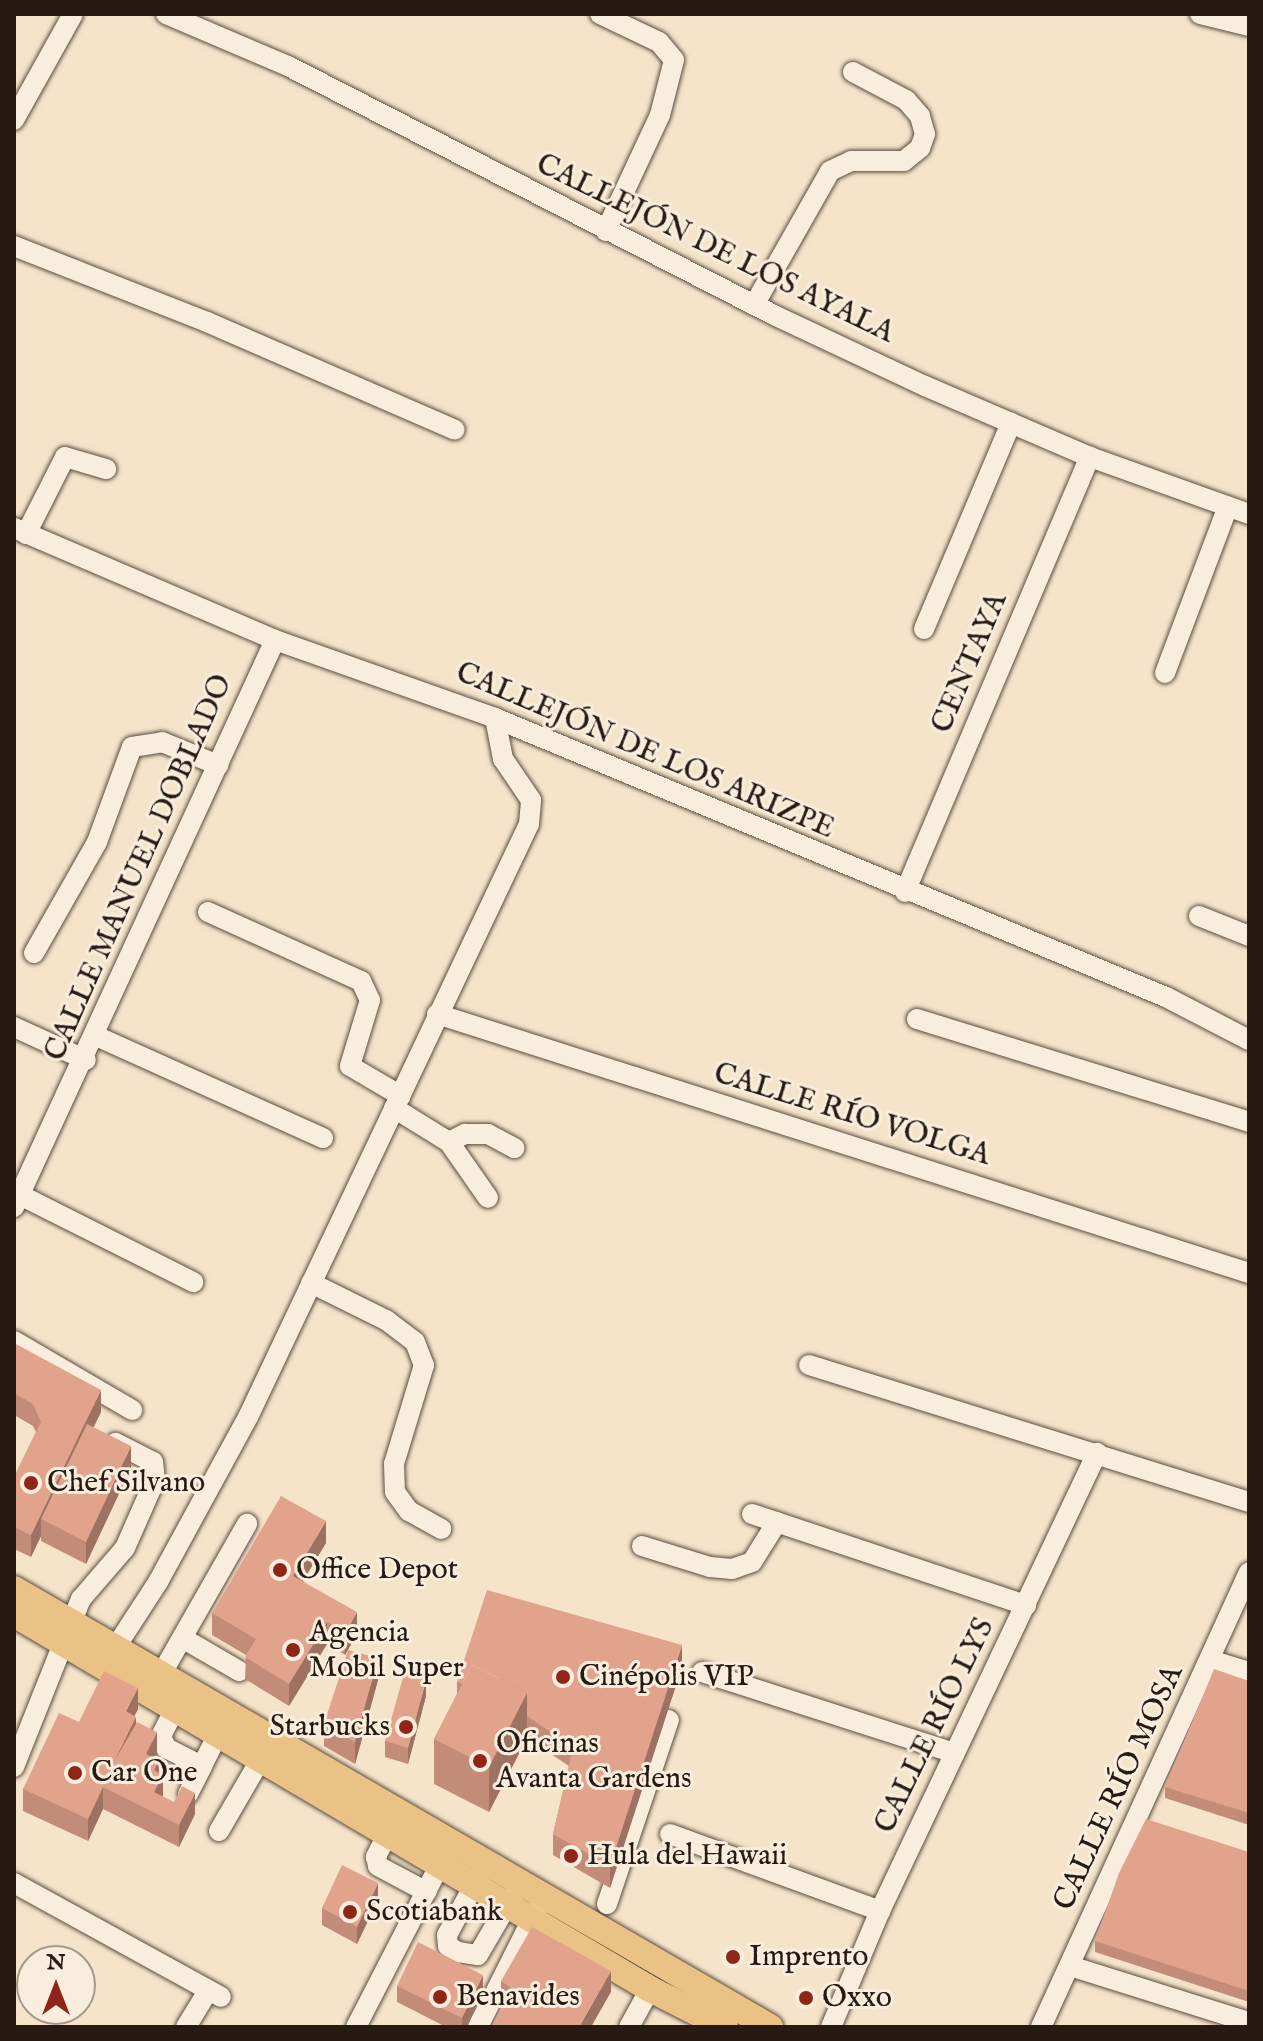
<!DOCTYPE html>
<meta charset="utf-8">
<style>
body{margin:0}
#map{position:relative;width:1263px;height:2041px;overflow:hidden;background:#f6e4ca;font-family:"IM FELL English",serif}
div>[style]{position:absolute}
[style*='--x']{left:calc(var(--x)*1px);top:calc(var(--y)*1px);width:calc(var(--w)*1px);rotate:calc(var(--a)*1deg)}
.roads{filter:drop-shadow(0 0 2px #5a4c41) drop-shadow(0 0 2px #5a4c41)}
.minor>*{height:20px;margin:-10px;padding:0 10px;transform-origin:10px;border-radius:10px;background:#f9eddd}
.major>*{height:26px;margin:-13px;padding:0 13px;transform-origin:13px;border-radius:13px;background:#ebc285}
.wall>*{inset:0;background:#c28c78}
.shaded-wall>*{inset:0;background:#9e7262}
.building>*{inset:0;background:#e1a38c}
.dots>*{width:22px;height:22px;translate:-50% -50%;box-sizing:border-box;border:4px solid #f9eddd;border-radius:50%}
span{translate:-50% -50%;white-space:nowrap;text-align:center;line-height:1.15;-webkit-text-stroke:6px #f9eddd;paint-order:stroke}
.street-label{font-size:30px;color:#261a13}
.poi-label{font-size:30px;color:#261a13}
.left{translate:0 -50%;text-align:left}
.right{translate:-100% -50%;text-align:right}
.frame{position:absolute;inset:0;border:16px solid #261a13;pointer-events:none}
.north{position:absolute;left:16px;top:1945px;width:80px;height:80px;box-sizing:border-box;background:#f9eddd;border:2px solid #a5998c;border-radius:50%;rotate:0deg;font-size:22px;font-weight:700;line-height:32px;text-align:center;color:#261a13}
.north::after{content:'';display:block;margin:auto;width:28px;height:36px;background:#8f2418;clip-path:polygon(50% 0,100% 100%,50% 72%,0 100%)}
</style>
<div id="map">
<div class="roads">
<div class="minor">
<div style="--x:166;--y:14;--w:133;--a:23.1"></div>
<div style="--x:288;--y:66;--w:548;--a:27.13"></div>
<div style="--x:776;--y:316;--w:165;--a:25.2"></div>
<div style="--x:925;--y:386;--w:180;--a:23.3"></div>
<div style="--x:1090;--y:457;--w:169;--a:19.7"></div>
<div style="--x:600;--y:14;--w:65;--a:25.4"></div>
<div style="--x:659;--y:42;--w:23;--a:50"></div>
<div style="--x:674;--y:60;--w:57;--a:104.3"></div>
<div style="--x:660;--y:115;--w:128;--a:115"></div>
<div style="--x:1200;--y:14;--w:50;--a:13.8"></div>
<div style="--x:14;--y:120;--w:121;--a:-60.9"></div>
<div style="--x:14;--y:246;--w:207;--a:21.5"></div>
<div style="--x:207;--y:322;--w:270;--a:23.5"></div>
<div style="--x:754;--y:305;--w:154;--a:-60.4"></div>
<div style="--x:830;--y:171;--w:23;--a:-25"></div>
<div style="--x:851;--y:161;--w:53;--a:0"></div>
<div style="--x:904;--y:161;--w:21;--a:-39"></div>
<div style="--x:920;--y:148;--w:15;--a:-70"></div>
<div style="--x:925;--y:134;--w:19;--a:-106"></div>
<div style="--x:920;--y:116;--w:21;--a:-131"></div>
<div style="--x:906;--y:100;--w:60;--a:-152.2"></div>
<div style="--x:14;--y:528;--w:284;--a:23.2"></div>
<div style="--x:275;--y:640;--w:233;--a:19.5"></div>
<div style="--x:495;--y:718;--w:727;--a:22.58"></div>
<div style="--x:1166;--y:997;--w:93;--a:27.4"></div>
<div style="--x:26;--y:534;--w:86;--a:-63.1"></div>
<div style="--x:65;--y:457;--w:43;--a:16.3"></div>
<div style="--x:924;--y:629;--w:224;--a:-67.1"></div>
<div style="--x:1165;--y:673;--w:178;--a:-69.3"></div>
<div style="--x:905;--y:892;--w:473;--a:-67"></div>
<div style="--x:208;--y:912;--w:168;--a:24.3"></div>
<div style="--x:361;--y:981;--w:21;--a:65"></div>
<div style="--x:370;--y:1000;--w:69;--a:106.9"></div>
<div style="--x:350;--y:1066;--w:59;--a:30.5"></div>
<div style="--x:1199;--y:916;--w:54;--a:21.8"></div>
<div style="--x:34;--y:953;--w:128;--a:-60.4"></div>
<div style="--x:97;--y:842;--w:101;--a:-69.8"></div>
<div style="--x:132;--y:747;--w:30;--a:-9"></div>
<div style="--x:162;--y:742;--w:61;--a:22.3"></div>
<div style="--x:437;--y:1014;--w:852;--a:17.69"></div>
<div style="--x:917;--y:1019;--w:348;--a:17.2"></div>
<div style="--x:14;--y:1027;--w:79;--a:24.6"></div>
<div style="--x:96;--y:1036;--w:249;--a:24.2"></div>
<div style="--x:394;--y:1108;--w:65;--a:31.7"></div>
<div style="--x:449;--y:1142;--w:68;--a:55.1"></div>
<div style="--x:449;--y:1142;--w:18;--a:-27"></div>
<div style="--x:465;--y:1134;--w:23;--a:0"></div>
<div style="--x:488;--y:1134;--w:30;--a:28"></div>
<div style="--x:20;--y:1195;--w:194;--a:26.7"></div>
<div style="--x:14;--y:1207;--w:624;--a:-65.28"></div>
<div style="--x:311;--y:1283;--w:84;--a:26.3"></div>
<div style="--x:386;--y:1320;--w:36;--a:37"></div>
<div style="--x:415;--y:1342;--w:25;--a:69"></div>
<div style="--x:424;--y:1365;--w:103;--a:106.9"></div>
<div style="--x:394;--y:1464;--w:28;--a:88"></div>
<div style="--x:395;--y:1492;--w:24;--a:54"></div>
<div style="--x:409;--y:1511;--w:37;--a:29"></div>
<div style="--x:14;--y:1341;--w:137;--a:30.3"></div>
<div style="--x:809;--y:1365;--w:461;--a:17.3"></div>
<div style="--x:752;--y:1514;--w:289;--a:18.4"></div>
<div style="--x:642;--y:1546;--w:71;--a:17.2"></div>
<div style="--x:710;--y:1567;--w:22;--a:5"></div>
<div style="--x:732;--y:1569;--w:21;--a:-19"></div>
<div style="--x:752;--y:1562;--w:47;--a:-58"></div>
<div style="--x:184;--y:1639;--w:64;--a:30.2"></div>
<div style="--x:108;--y:1659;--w:92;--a:-57"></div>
<div style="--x:158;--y:1582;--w:190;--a:-61.4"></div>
<div style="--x:249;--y:1415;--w:654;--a:-64.65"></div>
<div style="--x:529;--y:824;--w:24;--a:-85"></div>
<div style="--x:531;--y:800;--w:50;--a:-124.3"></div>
<div style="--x:503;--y:759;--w:42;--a:-101"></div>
<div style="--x:1210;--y:1660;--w:41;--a:17.1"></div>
<div style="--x:702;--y:1672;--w:265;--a:17.8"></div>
<div style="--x:154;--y:1687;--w:188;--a:-60.3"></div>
<div style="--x:180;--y:1699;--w:42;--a:117.2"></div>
<div style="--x:161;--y:1736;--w:13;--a:67"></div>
<div style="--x:166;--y:1748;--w:40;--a:26.6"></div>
<div style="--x:202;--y:1766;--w:49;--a:-63.4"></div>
<div style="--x:14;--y:1767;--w:181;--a:-68.3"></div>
<div style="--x:81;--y:1599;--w:67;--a:-49.2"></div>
<div style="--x:125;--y:1548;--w:74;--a:-66.2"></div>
<div style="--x:155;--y:1480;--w:18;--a:-96"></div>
<div style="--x:153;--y:1462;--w:42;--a:-152.8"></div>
<div style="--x:188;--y:1794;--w:31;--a:-63"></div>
<div style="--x:219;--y:1831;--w:94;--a:-59.9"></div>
<div style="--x:388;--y:1833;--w:27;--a:117"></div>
<div style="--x:376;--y:1857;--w:9;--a:77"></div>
<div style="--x:378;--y:1866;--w:55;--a:28"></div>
<div style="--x:670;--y:1834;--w:224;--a:20.1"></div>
<div style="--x:480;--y:1874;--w:69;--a:118.4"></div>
<div style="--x:447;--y:1935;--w:11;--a:85"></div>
<div style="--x:448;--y:1946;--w:12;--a:31"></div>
<div style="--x:458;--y:1952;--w:20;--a:9"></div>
<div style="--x:478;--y:1955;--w:69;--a:-59.7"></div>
<div style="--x:14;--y:1883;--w:236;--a:28.8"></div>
<div style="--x:607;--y:1904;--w:194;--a:-71.4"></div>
<div style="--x:1070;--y:1966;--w:188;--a:17.4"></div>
<div style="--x:186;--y:2027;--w:42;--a:-58.6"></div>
<div style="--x:356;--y:2027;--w:196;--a:-62.7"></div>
<div style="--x:478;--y:2027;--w:132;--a:-63.4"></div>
<div style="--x:629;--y:2027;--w:43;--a:-61.1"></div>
<div style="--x:831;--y:2027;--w:126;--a:-67.1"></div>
<div style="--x:880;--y:1911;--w:507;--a:-64.65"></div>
<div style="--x:1041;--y:2027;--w:500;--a:-65.43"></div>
</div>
<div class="major">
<div style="--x:14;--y:1589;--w:874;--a:30.09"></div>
<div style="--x:14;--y:1614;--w:738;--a:30.52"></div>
<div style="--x:650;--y:1989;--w:84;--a:26.9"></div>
</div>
</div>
<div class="wall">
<div style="clip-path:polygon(14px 1343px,101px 1412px,93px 1428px,131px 1468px,86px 1564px,41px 1541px,41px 1536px,31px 1557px,14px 1549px,14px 1477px,36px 1432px,33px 1426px,14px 1415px)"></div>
<div style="clip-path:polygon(326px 1543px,303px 1581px,357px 1634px,345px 1655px,327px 1644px,289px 1706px,245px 1679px,246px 1655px,212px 1635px,212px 1613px)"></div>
<div style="clip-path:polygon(682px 1667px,610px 1888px,553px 1855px,553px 1834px,569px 1766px,527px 1738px,489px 1812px,434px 1784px,434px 1739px,457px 1694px,457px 1682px)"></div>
<div style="clip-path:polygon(378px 1680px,355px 1764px,324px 1746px,324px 1724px)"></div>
<div style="clip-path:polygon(1249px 1681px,1249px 1825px,1165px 1798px,1165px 1787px)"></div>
<div style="clip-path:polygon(426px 1696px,408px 1764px,385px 1757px,385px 1741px)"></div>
<div style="clip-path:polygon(138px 1709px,134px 1716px,136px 1723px,157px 1754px,155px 1758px,163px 1797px,195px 1814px,179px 1847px,103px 1809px,88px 1841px,23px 1811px,23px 1789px)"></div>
<div style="clip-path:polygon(1249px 1852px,1249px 2002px,1095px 1952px,1095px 1941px)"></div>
<div style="clip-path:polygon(378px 1900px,357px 1944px,322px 1925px,322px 1908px)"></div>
<div style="clip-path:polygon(501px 1981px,611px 1992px,504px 2005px,501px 2003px)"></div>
<div style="clip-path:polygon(397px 1986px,483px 1991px,466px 2027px,446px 2027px,397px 2002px)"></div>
</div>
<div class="shaded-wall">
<div style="clip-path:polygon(101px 1390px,101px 1412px,48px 1522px,41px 1519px,41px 1536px,31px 1557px,31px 1535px)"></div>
<div style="clip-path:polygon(131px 1446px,131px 1468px,86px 1564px,86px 1542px)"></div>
<div style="clip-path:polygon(326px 1521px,326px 1543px,293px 1597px,293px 1576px)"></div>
<div style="clip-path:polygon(357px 1612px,357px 1634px,345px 1655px,345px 1633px)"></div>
<div style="clip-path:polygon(327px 1622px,327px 1644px,289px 1706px,289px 1684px)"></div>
<div style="clip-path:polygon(682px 1645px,682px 1667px,610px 1888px,610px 1866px)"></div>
<div style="clip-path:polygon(378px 1658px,378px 1680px,355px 1764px,355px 1742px)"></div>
<div style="clip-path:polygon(426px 1680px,426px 1696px,408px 1764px,408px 1748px)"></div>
<div style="clip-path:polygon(138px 1688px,138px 1709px,126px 1733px,126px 1711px)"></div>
<div style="clip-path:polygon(527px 1693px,527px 1738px,489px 1812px,489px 1767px)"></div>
<div style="clip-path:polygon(136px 1717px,136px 1739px,115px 1760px)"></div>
<div style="clip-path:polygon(157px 1732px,157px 1754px,146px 1776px,146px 1754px)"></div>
<div style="clip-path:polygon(159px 1760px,159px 1782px,154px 1770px)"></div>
<div style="clip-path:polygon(163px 1775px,163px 1796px,154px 1814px,154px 1792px)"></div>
<div style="clip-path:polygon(103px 1787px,103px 1809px,88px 1841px,88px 1819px)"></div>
<div style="clip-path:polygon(195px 1793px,195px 1814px,179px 1847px,179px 1825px)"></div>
<div style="clip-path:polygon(378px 1883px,378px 1900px,357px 1944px,357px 1927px)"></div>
<div style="clip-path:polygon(611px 1971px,611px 1992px,591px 2027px,579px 2027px)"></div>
<div style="clip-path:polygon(483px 1975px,483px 1991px,466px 2027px,462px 2027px,462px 2018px)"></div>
</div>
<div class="building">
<div style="clip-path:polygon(14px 1343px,101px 1390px,31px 1535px,14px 1527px,14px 1477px,41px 1422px,33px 1404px,14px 1393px)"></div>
<div style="clip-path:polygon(87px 1424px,131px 1446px,86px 1542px,41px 1519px)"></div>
<div style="clip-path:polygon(281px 1496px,326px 1521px,293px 1576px,357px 1612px,345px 1633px,327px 1622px,289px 1684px,245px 1657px,256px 1639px,212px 1613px)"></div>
<div style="clip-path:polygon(487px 1590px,682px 1645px,610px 1866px,553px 1834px,573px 1747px,527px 1716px,527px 1693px,472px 1665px,462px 1684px,457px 1682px)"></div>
<div style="clip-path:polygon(348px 1650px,378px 1658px,355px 1742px,324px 1724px)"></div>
<div style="clip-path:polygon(472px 1665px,527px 1693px,489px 1767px,434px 1739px)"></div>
<div style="clip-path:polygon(1214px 1669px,1249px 1681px,1249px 1813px,1165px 1787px)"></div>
<div style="clip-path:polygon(104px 1671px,138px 1688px,126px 1711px,136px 1717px,115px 1760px,137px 1722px,157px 1732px,146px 1754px,159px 1760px,154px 1770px,163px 1775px,154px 1792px,174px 1802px,182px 1786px,195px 1793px,179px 1825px,103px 1787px,88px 1819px,23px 1789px,59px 1713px,79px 1722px)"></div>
<div style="clip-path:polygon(404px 1674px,426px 1680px,408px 1748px,385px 1741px)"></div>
<div style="clip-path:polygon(1146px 1819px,1249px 1852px,1249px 1991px,1095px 1941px,1119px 1873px)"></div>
<div style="clip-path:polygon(342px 1865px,378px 1883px,357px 1927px,322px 1908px)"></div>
<div style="clip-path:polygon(532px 1927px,611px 1971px,579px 2027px,492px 2027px,513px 1989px,501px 1981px)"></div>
<div style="clip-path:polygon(418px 1942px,483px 1975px,462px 2018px,397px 1986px)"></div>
</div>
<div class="dots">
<div style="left:31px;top:1483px;background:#8f2418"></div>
<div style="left:280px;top:1570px;background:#8f2418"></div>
<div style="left:293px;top:1650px;background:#8f2418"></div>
<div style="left:563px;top:1677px;background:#8f2418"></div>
<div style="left:406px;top:1727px;background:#8f2418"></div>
<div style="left:480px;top:1761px;background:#8f2418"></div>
<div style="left:75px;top:1773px;background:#8f2418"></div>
<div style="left:571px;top:1856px;background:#8f2418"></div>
<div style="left:350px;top:1912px;background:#8f2418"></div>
<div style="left:733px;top:1957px;background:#8f2418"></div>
<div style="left:440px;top:1997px;background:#8f2418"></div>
<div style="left:806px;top:1998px;background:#8f2418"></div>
</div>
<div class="street-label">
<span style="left:715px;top:249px;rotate:26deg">CALLEJÓN DE LOS AYALA</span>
<span style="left:970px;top:663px;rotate:-67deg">CENTAYA</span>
<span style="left:645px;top:751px;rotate:23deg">CALLEJÓN DE LOS ARIZPE</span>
<span style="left:139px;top:868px;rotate:-66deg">CALLE MANUEL DOBLADO</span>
<span style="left:852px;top:1115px;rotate:17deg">CALLE RÍO VOLGA</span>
<span style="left:935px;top:1726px;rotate:-64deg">CALLE RÍO LYS</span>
<span style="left:1119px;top:1788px;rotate:-65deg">CALLE RÍO MOSA</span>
</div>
<div class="poi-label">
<span class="left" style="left:47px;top:1483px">Chef Silvano</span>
<span class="left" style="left:296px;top:1570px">Office Depot</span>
<span class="left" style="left:309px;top:1650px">Agencia<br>Mobil Super</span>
<span class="left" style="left:579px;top:1677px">Cinépolis VIP</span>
<span class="right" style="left:390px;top:1727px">Starbucks</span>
<span class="left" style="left:496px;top:1761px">Oficinas<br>Avanta Gardens</span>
<span class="left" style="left:91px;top:1773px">Car One</span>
<span class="left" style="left:587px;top:1856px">Hula del Hawaii</span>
<span class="left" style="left:366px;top:1912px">Scotiabank</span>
<span class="left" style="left:749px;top:1957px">Imprento</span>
<span class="left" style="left:456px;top:1997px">Benavides</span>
<span class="left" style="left:822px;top:1998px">Oxxo</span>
</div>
<div class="frame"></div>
<div class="north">N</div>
</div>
